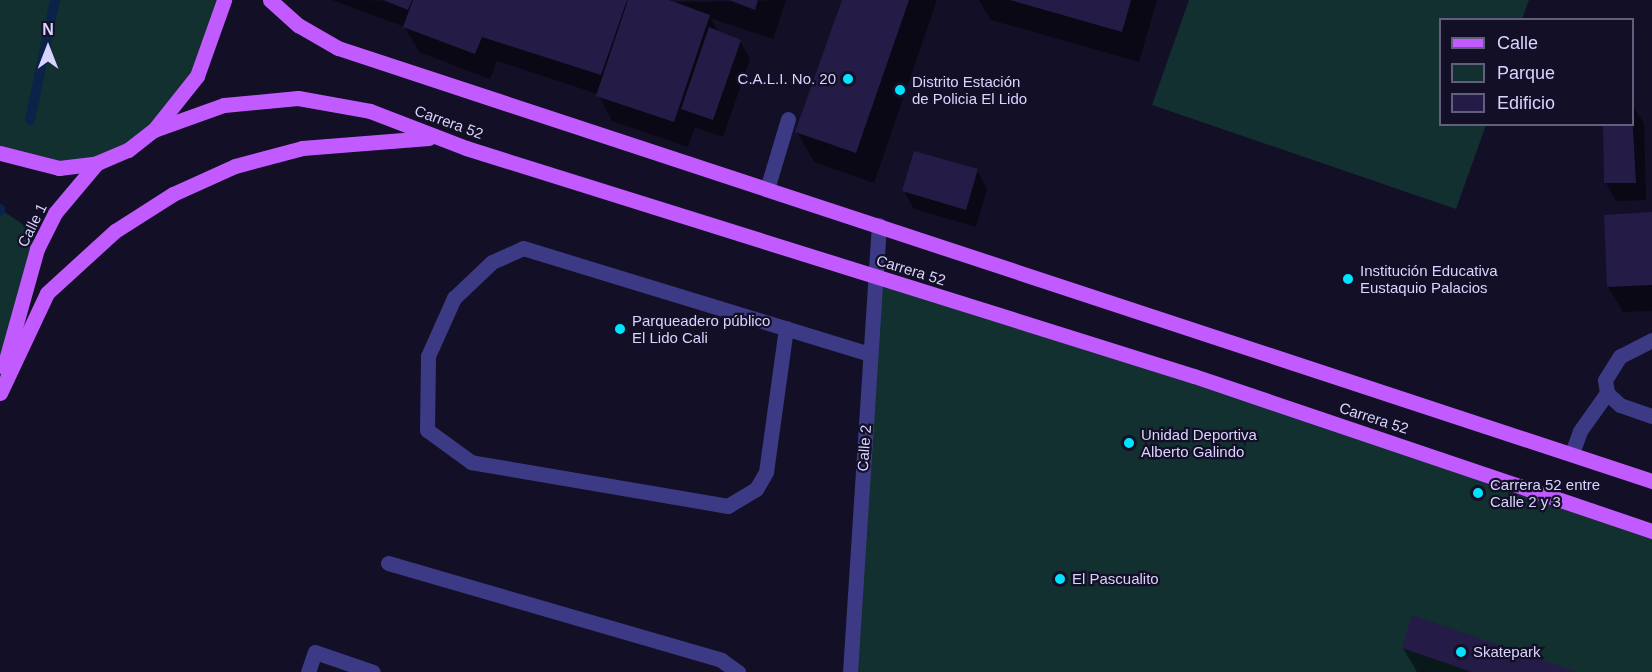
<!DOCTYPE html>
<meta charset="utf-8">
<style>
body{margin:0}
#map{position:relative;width:1652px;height:672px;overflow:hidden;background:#130f26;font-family:Helvetica,sans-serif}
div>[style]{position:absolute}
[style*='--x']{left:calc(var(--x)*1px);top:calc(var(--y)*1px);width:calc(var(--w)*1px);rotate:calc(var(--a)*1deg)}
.green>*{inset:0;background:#12302f}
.shadow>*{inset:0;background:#0007}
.stream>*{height:10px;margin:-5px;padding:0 5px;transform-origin:5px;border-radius:5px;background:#0c2248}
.building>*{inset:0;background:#241b47}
.minor>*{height:15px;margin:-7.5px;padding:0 7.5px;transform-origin:7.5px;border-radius:7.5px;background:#3d3a85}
.major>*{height:15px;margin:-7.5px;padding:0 7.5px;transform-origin:7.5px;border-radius:7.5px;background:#c25bff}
.dots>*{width:16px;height:16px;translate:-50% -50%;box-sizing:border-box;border:3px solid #130f26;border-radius:50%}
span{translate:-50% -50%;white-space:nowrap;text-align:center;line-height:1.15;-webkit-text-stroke:4.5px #130f26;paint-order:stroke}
.poi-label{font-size:15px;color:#d9d4ff}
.right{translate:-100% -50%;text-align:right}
.left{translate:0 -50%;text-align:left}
.street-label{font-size:15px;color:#d9d4ff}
.legend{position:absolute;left:1439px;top:18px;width:195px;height:108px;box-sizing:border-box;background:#130f26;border:2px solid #625e7d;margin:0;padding:8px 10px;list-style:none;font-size:18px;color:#d9d4ff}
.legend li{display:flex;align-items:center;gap:12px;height:30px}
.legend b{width:30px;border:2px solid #625e7d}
.north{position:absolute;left:18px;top:18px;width:60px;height:60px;-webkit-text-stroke:4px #130f26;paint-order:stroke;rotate:0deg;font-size:16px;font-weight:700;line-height:24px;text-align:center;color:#d9d4ff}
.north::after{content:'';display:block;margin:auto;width:21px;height:27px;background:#d9d4ff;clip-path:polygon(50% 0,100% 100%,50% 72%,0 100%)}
</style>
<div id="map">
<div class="green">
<div style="clip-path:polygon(0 0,224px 0,197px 76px,128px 150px,59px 168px,0 153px)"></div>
<div style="clip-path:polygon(1189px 0,1529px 0,1522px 19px,1440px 20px,1440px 124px,1486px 125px,1456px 209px,1152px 105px)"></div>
<div style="clip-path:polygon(0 209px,24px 225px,37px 249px,0 383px)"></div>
<div style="clip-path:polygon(875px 277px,1652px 531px,1652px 672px,850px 672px)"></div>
</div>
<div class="shadow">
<div style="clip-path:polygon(332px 0,629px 3px,786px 0,773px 39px,710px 18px,719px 32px,740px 41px,750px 59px,723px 137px,695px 127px,688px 147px,612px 121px,598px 94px,497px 61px,490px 79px,419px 52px,405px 27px)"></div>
<div style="clip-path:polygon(843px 0,937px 0,874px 183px,814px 162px,797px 132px)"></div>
<div style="clip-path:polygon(979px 0,1157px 0,1139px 62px,991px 20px)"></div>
<div style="clip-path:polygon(1632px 105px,1644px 123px,1646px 200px,1616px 201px,1606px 183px,1632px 124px)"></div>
<div style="clip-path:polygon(977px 170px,987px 189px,976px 227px,914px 209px,904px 191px)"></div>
<div style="clip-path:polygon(1652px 214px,1652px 311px,1623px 312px,1608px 287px)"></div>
<div style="clip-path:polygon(1403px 648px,1573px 672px,1417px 672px)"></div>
</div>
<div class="stream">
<div style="--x:30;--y:120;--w:123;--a:-78.2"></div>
<div style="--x:0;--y:211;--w:2;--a:-90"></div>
</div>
<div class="building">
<div style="clip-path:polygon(383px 0,412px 0,408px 10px)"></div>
<div style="clip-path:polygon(413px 0,627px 0,601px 75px,482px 37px,475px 54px,403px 27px)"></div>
<div style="clip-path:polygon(628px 0,669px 0,710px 15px,674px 122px,596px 96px)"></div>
<div style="clip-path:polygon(729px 0,758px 0,755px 10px)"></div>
<div style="clip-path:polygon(842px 0,909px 0,856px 153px,795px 132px)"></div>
<div style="clip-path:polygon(1010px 0,1131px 0,1122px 32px)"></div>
<div style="clip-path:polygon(709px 27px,741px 40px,713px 120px,681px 109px)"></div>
<div style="clip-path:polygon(1632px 111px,1636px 183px,1604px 183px,1603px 124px,1632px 124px)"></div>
<div style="clip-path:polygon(914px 151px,978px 169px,966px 210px,902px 191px)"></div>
<div style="clip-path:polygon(1652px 212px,1652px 285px,1607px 287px,1604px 215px)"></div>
<div style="clip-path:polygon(1412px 615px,1577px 672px,1472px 672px,1402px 648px)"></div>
</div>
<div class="minor">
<div style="--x:767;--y:189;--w:73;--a:-73.3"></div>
<div style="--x:786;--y:328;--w:145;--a:97.9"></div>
<div style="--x:766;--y:472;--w:20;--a:120"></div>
<div style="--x:756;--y:489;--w:33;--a:149"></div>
<div style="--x:728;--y:506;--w:261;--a:-170.3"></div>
<div style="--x:471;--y:462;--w:54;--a:-144"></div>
<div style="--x:427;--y:430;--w:74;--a:-89.2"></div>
<div style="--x:428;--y:356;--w:64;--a:-65.9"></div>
<div style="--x:454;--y:298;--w:52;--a:-43.5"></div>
<div style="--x:492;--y:262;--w:34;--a:-24"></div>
<div style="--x:523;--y:248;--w:363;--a:17"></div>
<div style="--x:1652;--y:340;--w:36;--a:153"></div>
<div style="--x:1620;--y:356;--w:28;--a:122"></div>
<div style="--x:1605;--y:380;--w:13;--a:81"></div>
<div style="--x:1607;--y:393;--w:18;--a:43"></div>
<div style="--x:1620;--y:405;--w:34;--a:19"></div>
<div style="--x:1572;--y:453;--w:23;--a:-70"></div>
<div style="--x:1580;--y:431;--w:47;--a:-54.6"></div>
<div style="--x:388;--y:563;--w:347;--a:16.2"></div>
<div style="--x:721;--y:660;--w:21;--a:35"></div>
<div style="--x:308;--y:672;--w:21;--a:-71"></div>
<div style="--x:315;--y:652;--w:61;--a:19"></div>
<div style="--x:850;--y:672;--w:448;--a:-86.3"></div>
</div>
<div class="major">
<div style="--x:270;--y:0;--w:38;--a:42"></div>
<div style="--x:298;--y:25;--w:46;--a:29.9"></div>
<div style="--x:338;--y:48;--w:1384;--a:18.24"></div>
<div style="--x:154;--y:130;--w:74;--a:-19.7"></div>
<div style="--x:224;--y:105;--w:74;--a:-5.4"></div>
<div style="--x:298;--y:98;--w:73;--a:10.2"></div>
<div style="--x:370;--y:111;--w:103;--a:21.1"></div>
<div style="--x:466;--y:148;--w:763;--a:17.39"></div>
<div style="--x:1194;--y:376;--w:484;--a:18.7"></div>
<div style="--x:0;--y:153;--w:61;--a:14.3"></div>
<div style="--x:59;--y:168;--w:38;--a:-7"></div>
<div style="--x:97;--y:163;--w:34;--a:-23"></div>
<div style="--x:128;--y:150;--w:33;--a:-38"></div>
<div style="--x:154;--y:130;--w:69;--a:-51.5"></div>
<div style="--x:197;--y:76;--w:81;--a:-70.4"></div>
<div style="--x:4;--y:367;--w:123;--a:-74.4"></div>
<div style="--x:37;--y:249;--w:40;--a:-63.4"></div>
<div style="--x:55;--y:213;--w:65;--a:-50"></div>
<div style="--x:0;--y:393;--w:110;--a:-64.8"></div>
<div style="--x:47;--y:293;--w:92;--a:-42.4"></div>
<div style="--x:115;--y:231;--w:69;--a:-32.5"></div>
<div style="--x:173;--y:194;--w:68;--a:-24.3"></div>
<div style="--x:235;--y:166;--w:69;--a:-15"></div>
<div style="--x:302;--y:148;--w:127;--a:-4.5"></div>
</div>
<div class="dots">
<div style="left:848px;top:79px;background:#00e5ff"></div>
<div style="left:900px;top:90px;background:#00e5ff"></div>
<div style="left:1348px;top:279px;background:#00e5ff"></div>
<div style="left:620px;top:329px;background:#00e5ff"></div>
<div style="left:1129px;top:443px;background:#00e5ff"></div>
<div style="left:1478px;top:493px;background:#00e5ff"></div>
<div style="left:1060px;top:579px;background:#00e5ff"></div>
<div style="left:1461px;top:652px;background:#00e5ff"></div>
</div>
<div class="poi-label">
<span class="right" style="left:836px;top:79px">C.A.L.I. No. 20</span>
<span class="left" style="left:912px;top:90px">Distrito Estación<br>de Policia El Lido</span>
<span class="left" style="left:1360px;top:279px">Institución Educativa<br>Eustaquio Palacios</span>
<span class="left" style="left:632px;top:329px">Parqueadero público<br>El Lido Cali</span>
<span class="left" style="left:1141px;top:443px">Unidad Deportiva<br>Alberto Galindo</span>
<span class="left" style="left:1490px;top:493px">Carrera 52 entre<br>Calle 2 y 3</span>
<span class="left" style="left:1072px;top:579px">El Pascualito</span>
<span class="left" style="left:1473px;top:652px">Skatepark</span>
</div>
<div class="street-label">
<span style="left:449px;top:122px;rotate:20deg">Carrera 52</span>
<span style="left:32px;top:225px;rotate:-64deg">Calle 1</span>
<span style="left:911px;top:270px;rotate:17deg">Carrera 52</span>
<span style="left:1374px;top:418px;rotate:18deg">Carrera 52</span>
<span style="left:864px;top:448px;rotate:-86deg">Calle 2</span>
</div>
<ul class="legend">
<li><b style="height:8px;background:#c25bff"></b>Calle</li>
<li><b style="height:16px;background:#12302f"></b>Parque</li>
<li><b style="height:16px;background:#241b47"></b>Edificio</li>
</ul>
<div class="north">N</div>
</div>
